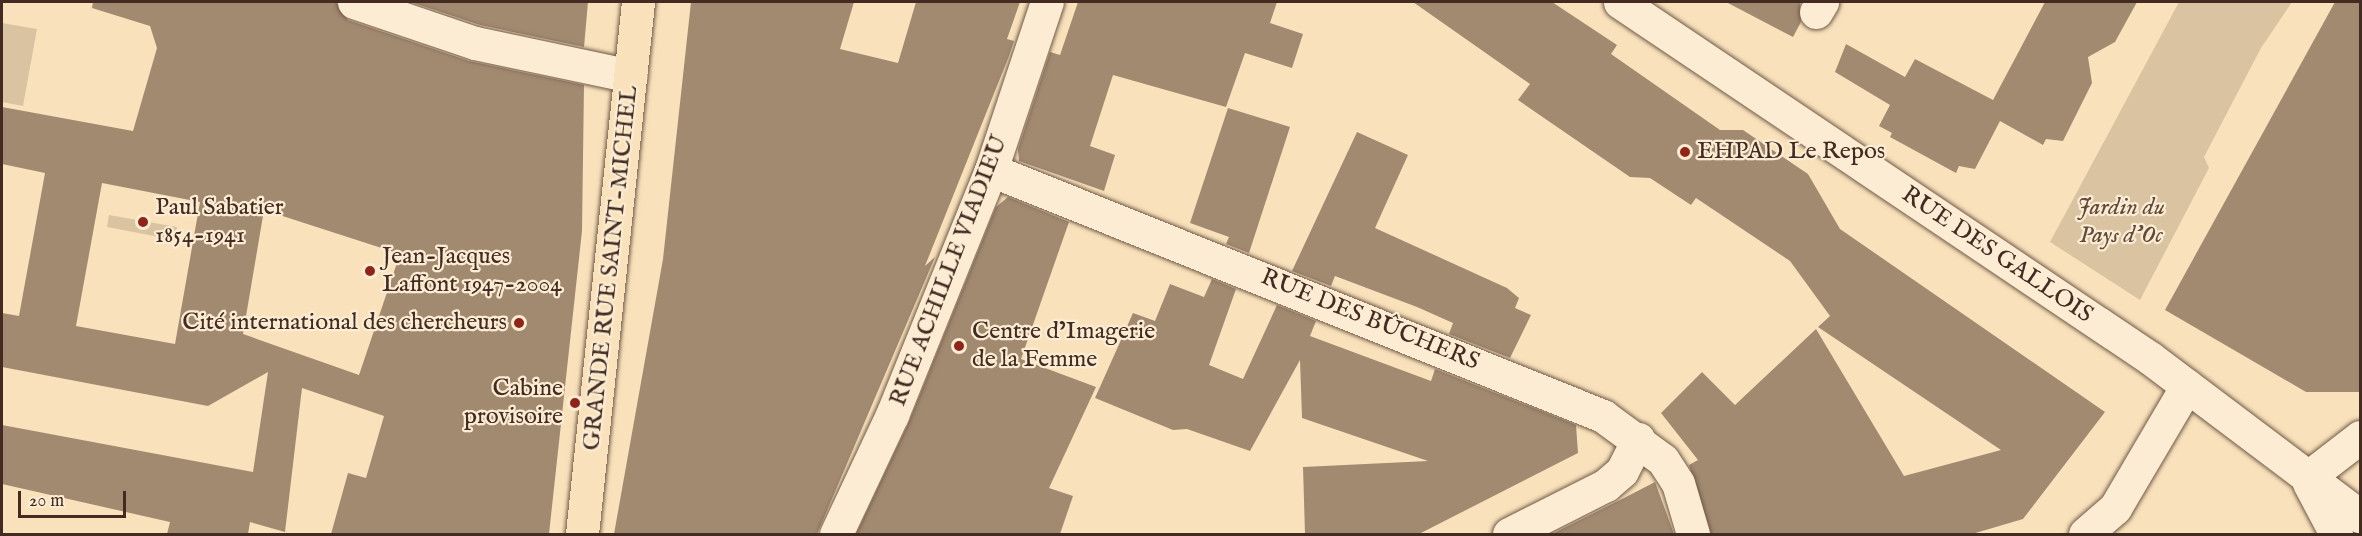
<!DOCTYPE html>
<meta charset="utf-8">
<style>
body{margin:0}
#map{position:relative;width:2362px;height:536px;overflow:hidden;background:#f9e2bb;font-family:"IM FELL English",serif}
div>[style]{position:absolute}
[style*='--x']{left:calc(var(--x)*1px);top:calc(var(--y)*1px);width:calc(var(--w)*1px);rotate:calc(var(--a)*1deg)}
.green>*{inset:0;background:#dac3a1}
.building>*{inset:0;background:#a28a71}
.roads{filter:drop-shadow(0 0 2px #705948) drop-shadow(0 0 2px #705948)}
.minor>*{height:33px;margin:-16.5px;padding:0 16.5px;transform-origin:16.5px;border-radius:16.5px;background:#fbecd3}
.major>*{height:33px;margin:-16.5px;padding:0 16.5px;transform-origin:16.5px;border-radius:16.5px;background:#f9e2bb}
.dots>*{width:16px;height:16px;translate:-50% -50%;box-sizing:border-box;border:3px solid #fbecd3;border-radius:50%}
span{translate:-50% -50%;white-space:nowrap;text-align:center;line-height:1.15;-webkit-text-stroke:4.5px #fbecd3;paint-order:stroke}
.poi-label{font-size:24px;color:#432b21}
.left{translate:0 -50%;text-align:left}
.right{translate:-100% -50%;text-align:right}
.park-label{font-size:24px;color:#61493b;font-style:italic}
.street-label{font-size:24px;color:#432b21}
.frame{position:absolute;inset:0;border:3px solid #432b21;pointer-events:none}
.scale{position:absolute;left:18px;top:491px;width:108px;height:27px;box-sizing:border-box;border:3px solid #432b21;border-top:0;padding-left:8px;font-size:18px;line-height:21px;white-space:nowrap;color:#432b21;-webkit-text-stroke:4px #fbecd3;paint-order:stroke}
</style>
<div id="map">
<div class="green">
<div style="clip-path:polygon(2179px 2px,2292px 2px,2261px 48px,2204px 157px,2209px 168px,2140px 300px,2050px 242px)"></div>
<div style="clip-path:polygon(2px 23px,37px 29px,23px 106px,2px 102px)"></div>
<div style="clip-path:polygon(109px 215px,177px 227px,175px 240px,107px 227px)"></div>
</div>
<div class="building">
<div style="clip-path:polygon(evenodd,93px 2px,336px 2px,348px 20px,469px 61px,584px 85px,582px 231px,549px 534px,331px 534px,348px 473px,366px 478px,384px 416px,302px 388px,285px 532px,250px 522px,248px 534px,167px 534px,170px 522px,2px 484px,2px 425px,253px 472px,268px 372px,208px 406px,2px 367px,2px 313px,19px 316px,45px 173px,2px 164px,2px 107px,133px 131px,157px 48px,150px 26px,92px 8px,93px 2px,102px 183px,200px 202px,175px 344px,76px 326px,102px 183px,93px 2px,264px 210px,400px 254px,359px 375px,243px 334px,264px 210px)"></div>
<div style="clip-path:polygon(411px 2px,588px 2px,584px 47px,480px 25px)"></div>
<div style="clip-path:polygon(691px 2px,854px 2px,840px 49px,898px 63px,916px 2px,1020px 2px,1007px 39px,1014px 41px,1009px 56px,925px 266px,935px 257px,817px 534px,614px 534px,663px 259px)"></div>
<div style="clip-path:polygon(1078px 2px,1277px 2px,1270px 23px,1303px 34px,1292px 68px,1245px 53px,1226px 107px,1113px 75px,1090px 146px,1115px 155px,1104px 191px,1019px 161px,1018px 149px,1050px 52px,1060px 55px)"></div>
<div style="clip-path:polygon(1413px 2px,1552px 2px,1617px 45px,1611px 54px,1720px 130px,1743px 130px,1808px 174px,1840px 229px,2105px 412px,2023px 519px,1972px 534px,1711px 534px,1689px 465px,1698px 460px,1661px 413px,1702px 372px,1735px 405px,1816px 329px,1904px 476px,2001px 450px,1818px 327px,1830px 316px,1790px 261px,1696px 198px,1691px 205px,1650px 178px,1630px 177px,1518px 100px,1530px 84px)"></div>
<div style="clip-path:polygon(1726px 2px,1800px 2px,1801px 22px,1793px 37px)"></div>
<div style="clip-path:polygon(2045px 2px,2137px 2px,2115px 42px,2088px 57px,2092px 83px,2063px 141px,2046px 139px,2043px 145px,2000px 121px,1975px 169px,1959px 166px,1956px 173px,1890px 137px,1892px 133px,1879px 126px,1890px 105px,1835px 72px,1846px 44px,1905px 77px,1915px 59px,1993px 100px)"></div>
<div style="clip-path:polygon(2335px 2px,2360px 2px,2361px 392px,2306px 392px,2165px 310px)"></div>
<div style="clip-path:polygon(1228px 108px,1290px 127px,1249px 253px,1226px 244px,1229px 237px,1190px 223px)"></div>
<div style="clip-path:polygon(1357px 132px,1408px 155px,1375px 228px,1507px 288px,1519px 298px,1515px 308px,1531px 315px,1510px 358px,1449px 334px,1453px 323px,1417px 307px,1335px 276px,1331px 286px,1292px 271px)"></div>
<div style="clip-path:polygon(1008px 197px,1069px 222px,1021px 359px,1096px 387px,1049px 488px,1073px 496px,1060px 534px,856px 534px,909px 422px,996px 207px)"></div>
<div style="clip-path:polygon(1212px 279px,1236px 289px,1209px 365px,1243px 379px,1277px 305px,1316px 321px,1310px 336px,1431px 381px,1435px 369px,1576px 425px,1578px 453px,1419px 534px,1305px 534px,1303px 467px,1428px 461px,1302px 418px,1300px 360px,1250px 451px,1187px 429px,1173px 430px,1095px 398px,1133px 313px,1155px 321px,1170px 284px,1204px 297px)"></div>
<div style="clip-path:polygon(1655px 482px,1674px 534px,1552px 534px,1624px 498px)"></div>
</div>
<div class="roads">
<div class="minor">
<div style="--x:354;--y:2;--w:128;--a:18.7"></div>
<div style="--x:475;--y:43;--w:159;--a:11.9"></div>
<div style="--x:1620;--y:2;--w:638;--a:33.89"></div>
<div style="--x:2150;--y:358;--w:263;--a:37"></div>
<div style="--x:1816;--y:12;--w:12;--a:-59"></div>
<div style="--x:991;--y:170;--w:660;--a:21.9"></div>
<div style="--x:1603;--y:416;--w:74;--a:36.3"></div>
<div style="--x:1663;--y:460;--w:27;--a:57"></div>
<div style="--x:1678;--y:483;--w:53;--a:73.6"></div>
<div style="--x:2307;--y:478;--w:67;--a:-37.7"></div>
<div style="--x:2309;--y:483;--w:58;--a:62.1"></div>
<div style="--x:836;--y:534;--w:132;--a:-64.8"></div>
<div style="--x:892;--y:415;--w:264;--a:-68"></div>
<div style="--x:991;--y:170;--w:177;--a:-71.6"></div>
<div style="--x:1509;--y:534;--w:109;--a:-26.8"></div>
<div style="--x:1606;--y:485;--w:21;--a:-41"></div>
<div style="--x:1622;--y:471;--w:36;--a:-63"></div>
<div style="--x:2085;--y:534;--w:40;--a:-41"></div>
<div style="--x:2115;--y:508;--w:142;--a:-59.5"></div>
</div>
<div class="major">
<div style="--x:582;--y:534;--w:535;--a:-83.99"></div>
</div>
</div>
<div class="dots">
<div style="left:1685px;top:152px;background:#8f2418"></div>
<div style="left:143px;top:222px;background:#8f2418"></div>
<div style="left:370px;top:271px;background:#8f2418"></div>
<div style="left:519px;top:323px;background:#8f2418"></div>
<div style="left:959px;top:346px;background:#8f2418"></div>
<div style="left:575px;top:403px;background:#8f2418"></div>
</div>
<div class="poi-label">
<span class="left" style="left:1697px;top:152px">EHPAD Le Repos</span>
<span class="left" style="left:155px;top:222px">Paul Sabatier<br>1854-1941</span>
<span class="left" style="left:382px;top:271px">Jean-Jacques<br>Laffont 1947-2004</span>
<span class="right" style="left:507px;top:323px">Cité international des chercheurs</span>
<span class="left" style="left:972px;top:346px">Centre d’Imagerie<br>de la Femme</span>
<span class="right" style="left:563px;top:403px">Cabine<br>provisoire</span>
</div>
<div class="park-label">
<span style="left:2121px;top:222px">Jardin du<br>Pays d'Oc</span>
</div>
<div class="street-label">
<span style="left:1997px;top:255px;rotate:34deg">RUE DES GALLOIS</span>
<span style="left:611px;top:268px;rotate:-84deg">GRANDE RUE SAINT-MICHEL</span>
<span style="left:949px;top:271px;rotate:-69deg">RUE ACHILLE VIADIEU</span>
<span style="left:1370px;top:320px;rotate:22deg">RUE DES BÛCHERS</span>
</div>
<div class="frame"></div>
<div class="scale">20 m</div>
</div>
